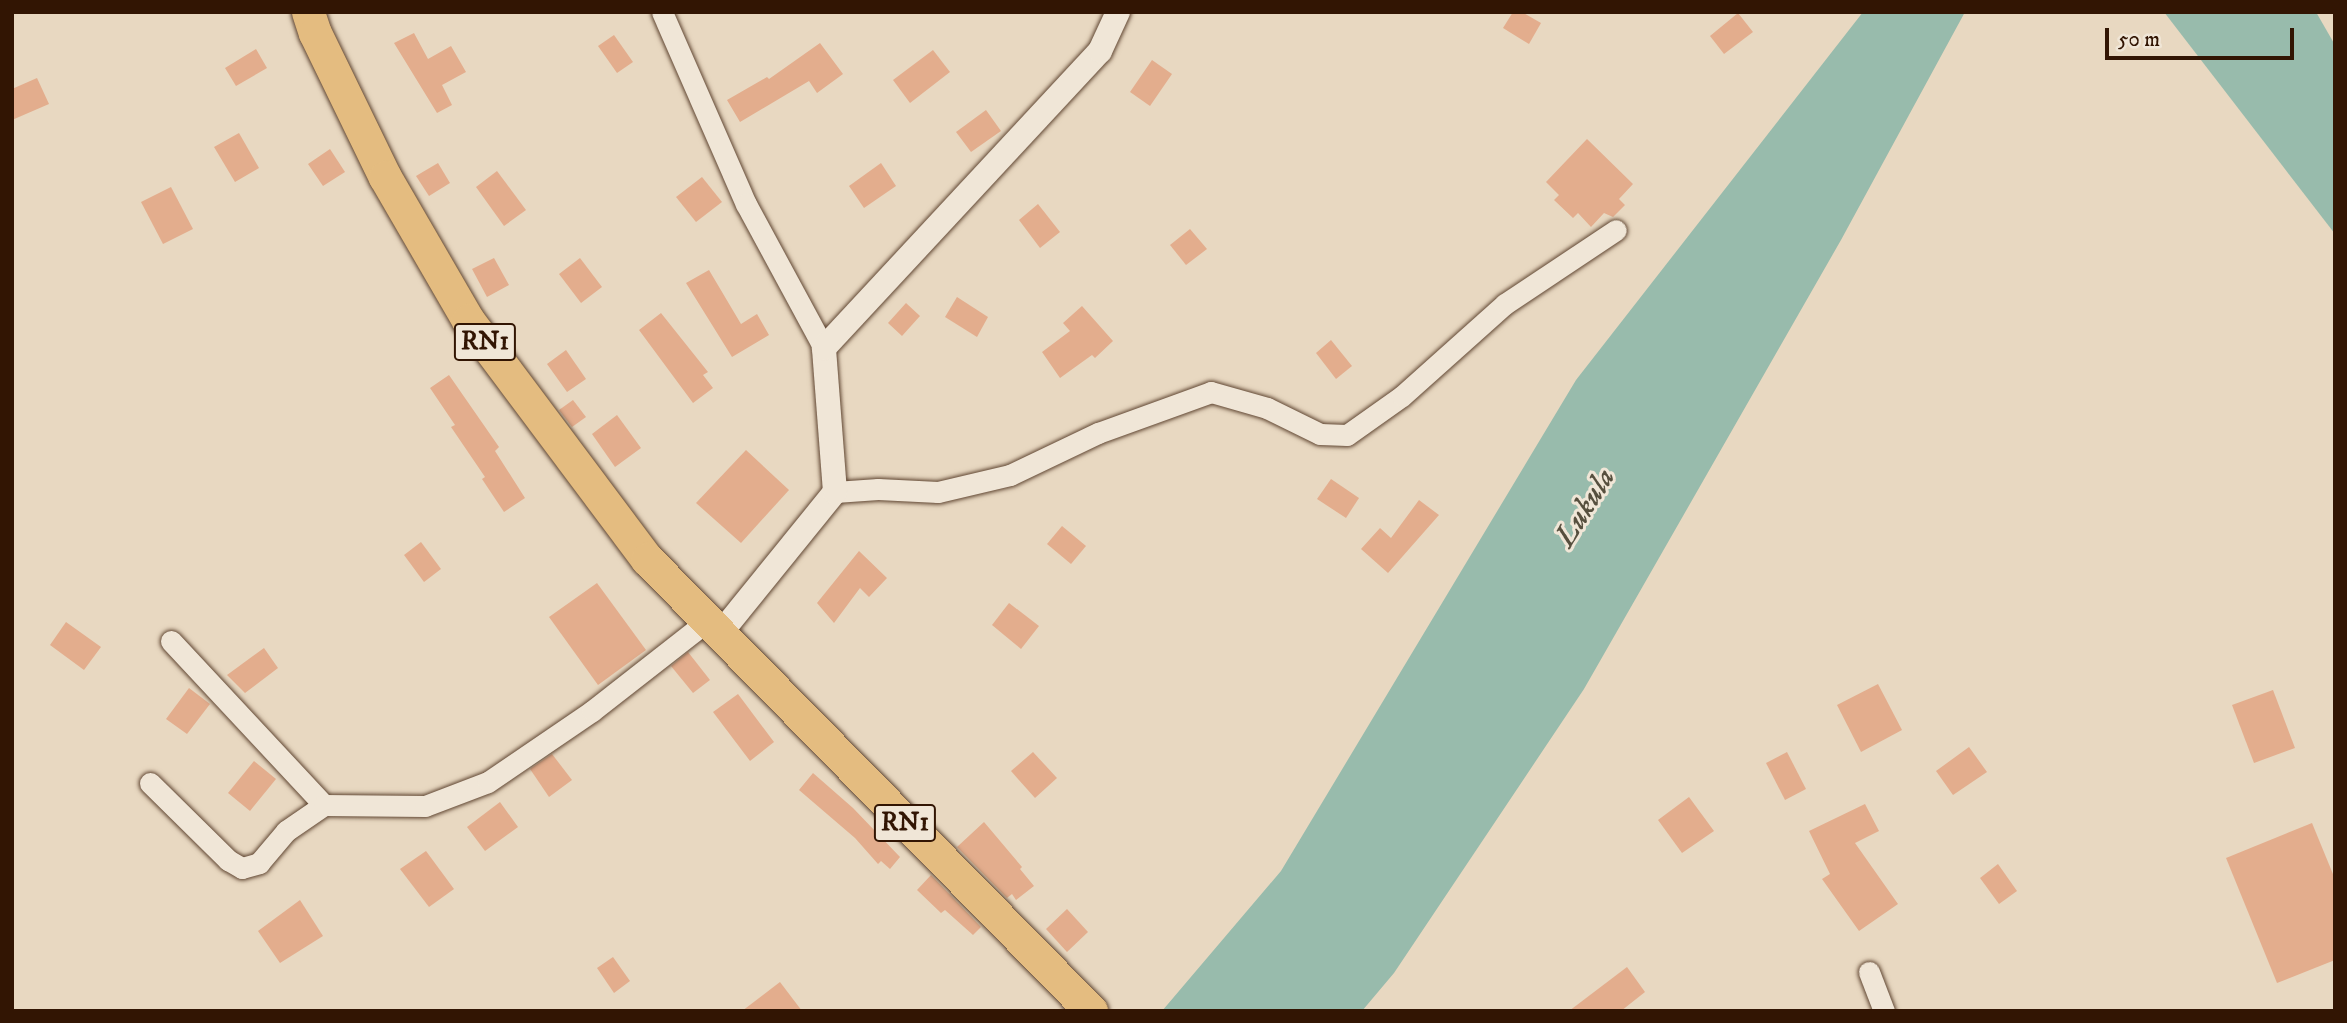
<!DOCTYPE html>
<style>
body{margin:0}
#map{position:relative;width:2347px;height:1023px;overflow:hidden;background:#e8d8c1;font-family:"IM FELL DW Pica",serif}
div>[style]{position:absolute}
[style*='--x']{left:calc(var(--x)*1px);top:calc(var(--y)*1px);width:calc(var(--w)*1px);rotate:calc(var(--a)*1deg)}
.water>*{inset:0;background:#98bbac}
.building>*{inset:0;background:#e3ad8d}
.roads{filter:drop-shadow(0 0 2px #604632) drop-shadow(0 0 2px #604632)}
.minor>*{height:21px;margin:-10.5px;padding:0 10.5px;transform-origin:10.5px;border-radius:10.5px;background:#f0e6d7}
.tertiary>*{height:24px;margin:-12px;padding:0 12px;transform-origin:12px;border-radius:12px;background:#f0e6d7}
.trunk>*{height:33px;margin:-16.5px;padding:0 16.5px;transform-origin:16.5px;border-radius:16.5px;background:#e4bc80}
span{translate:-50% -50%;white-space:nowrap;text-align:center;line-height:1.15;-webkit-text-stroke:6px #f0e6d7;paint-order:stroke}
.shield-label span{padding:2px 5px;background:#f0e6d7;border:2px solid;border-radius:5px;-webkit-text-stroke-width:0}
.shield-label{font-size:26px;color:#321503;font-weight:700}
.water-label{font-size:30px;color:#564f3e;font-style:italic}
.frame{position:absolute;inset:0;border:14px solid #321503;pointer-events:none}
.scale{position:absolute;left:2105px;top:28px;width:189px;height:32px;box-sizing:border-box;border:4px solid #321503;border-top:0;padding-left:9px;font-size:21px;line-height:24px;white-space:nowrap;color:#321503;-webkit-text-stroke:5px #f0e6d7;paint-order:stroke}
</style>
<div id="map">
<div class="water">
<div style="clip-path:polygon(1863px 12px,1965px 12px,1841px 240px,1584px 689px,1394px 973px,1362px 1011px,1162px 1011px,1281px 871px,1576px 380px)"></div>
<div style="clip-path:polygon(2164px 12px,2316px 12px,2335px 45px,2335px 234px)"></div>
</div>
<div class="building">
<div style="clip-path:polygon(1513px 12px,1522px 12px,1541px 23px,1529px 44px,1503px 28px)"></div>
<div style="clip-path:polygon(1738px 13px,1753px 32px,1724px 54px,1710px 36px)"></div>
<div style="clip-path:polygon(414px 33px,428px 59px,451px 46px,466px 72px,442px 85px,452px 105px,437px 113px,394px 43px)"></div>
<div style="clip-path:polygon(614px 35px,633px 62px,617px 73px,598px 46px)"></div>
<div style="clip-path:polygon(820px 43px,843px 74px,817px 93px,809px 81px,740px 122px,727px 100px,767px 77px,769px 79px)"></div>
<div style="clip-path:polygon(256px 49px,267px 68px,236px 86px,225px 68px)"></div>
<div style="clip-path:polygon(933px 50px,950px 72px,910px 103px,893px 80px)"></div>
<div style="clip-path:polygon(1152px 60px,1172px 74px,1150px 106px,1130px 92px)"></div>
<div style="clip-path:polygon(37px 78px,49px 104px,12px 120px,12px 89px)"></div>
<div style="clip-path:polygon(986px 110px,1001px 131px,971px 152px,956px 132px)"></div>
<div style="clip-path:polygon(239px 133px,259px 168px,235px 182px,214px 147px)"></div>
<div style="clip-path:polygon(1587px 139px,1633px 184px,1619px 199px,1625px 205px,1613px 217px,1604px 213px,1591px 227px,1578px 213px,1573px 218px,1554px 200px,1559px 195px,1546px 182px)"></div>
<div style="clip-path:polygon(330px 149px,345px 172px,323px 186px,308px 164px)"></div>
<div style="clip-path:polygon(438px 163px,450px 183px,429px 196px,416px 176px)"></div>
<div style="clip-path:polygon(881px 163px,896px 186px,864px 208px,849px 186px)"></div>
<div style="clip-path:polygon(497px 171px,526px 210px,504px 226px,476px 187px)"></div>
<div style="clip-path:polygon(702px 177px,722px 202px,696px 222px,676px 197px)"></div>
<div style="clip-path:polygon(171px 187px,193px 229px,163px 244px,141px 202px)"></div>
<div style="clip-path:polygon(1038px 204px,1060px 232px,1040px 248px,1019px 220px)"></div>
<div style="clip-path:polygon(1190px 229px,1207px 249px,1186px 265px,1170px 245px)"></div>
<div style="clip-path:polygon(494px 258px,509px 285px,487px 297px,472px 269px)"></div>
<div style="clip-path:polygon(580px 258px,602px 287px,581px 303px,559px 274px)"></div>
<div style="clip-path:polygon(709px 270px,741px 324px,757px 314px,769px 335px,732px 357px,686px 283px)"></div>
<div style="clip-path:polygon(957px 297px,988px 317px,977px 337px,945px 317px)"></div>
<div style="clip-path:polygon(906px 303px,920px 316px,902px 336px,888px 323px)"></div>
<div style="clip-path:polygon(1082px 306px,1113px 341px,1095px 358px,1092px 355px,1060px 378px,1042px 352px,1070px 331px,1063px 323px)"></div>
<div style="clip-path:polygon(661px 313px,708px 372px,703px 375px,713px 388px,693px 403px,639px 330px)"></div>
<div style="clip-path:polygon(1331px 340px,1352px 366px,1336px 379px,1316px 353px)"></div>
<div style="clip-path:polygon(566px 350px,586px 379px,567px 392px,547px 364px)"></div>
<div style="clip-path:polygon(449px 375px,499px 447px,495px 451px,525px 498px,504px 512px,482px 479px,485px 477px,451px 427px,455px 425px,430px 388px)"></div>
<div style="clip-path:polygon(573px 400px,586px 417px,572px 427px,559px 410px)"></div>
<div style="clip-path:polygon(617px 415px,641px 448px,615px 467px,592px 434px)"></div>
<div style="clip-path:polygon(746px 450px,789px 490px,741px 543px,696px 503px)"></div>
<div style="clip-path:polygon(1331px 479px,1359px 498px,1346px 518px,1317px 499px)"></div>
<div style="clip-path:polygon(1419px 500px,1439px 515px,1388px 573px,1361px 549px,1380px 528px,1391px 538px)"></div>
<div style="clip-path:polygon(1062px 526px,1086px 546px,1071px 564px,1047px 544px)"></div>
<div style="clip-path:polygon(421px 542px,441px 569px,424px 582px,404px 555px)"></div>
<div style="clip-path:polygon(859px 551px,887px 578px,869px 597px,860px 588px,834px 623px,817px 603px)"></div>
<div style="clip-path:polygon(597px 583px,646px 650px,598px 685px,549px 617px)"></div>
<div style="clip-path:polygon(1009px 603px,1039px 626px,1021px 649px,992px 625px)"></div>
<div style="clip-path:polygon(66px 622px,101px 647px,84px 670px,50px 645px)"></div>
<div style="clip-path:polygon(264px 648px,278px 668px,245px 693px,227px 675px)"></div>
<div style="clip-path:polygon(688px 652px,710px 680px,693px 693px,671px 666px)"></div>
<div style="clip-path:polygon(1878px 684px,1902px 730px,1861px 752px,1837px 705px)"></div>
<div style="clip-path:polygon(189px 688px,210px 704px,187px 734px,166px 719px)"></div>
<div style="clip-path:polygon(2273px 690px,2295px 748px,2254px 763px,2232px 705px)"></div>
<div style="clip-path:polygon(738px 694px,774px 742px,750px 761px,713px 712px)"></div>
<div style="clip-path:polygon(1969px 747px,1987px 772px,1953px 795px,1936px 771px)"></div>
<div style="clip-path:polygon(1033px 752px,1057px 778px,1035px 798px,1011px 771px)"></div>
<div style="clip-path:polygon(1787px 752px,1806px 789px,1785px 800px,1766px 763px)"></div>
<div style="clip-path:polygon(552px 754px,572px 780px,549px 797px,530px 769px)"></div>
<div style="clip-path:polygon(254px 761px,276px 779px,250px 811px,228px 793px)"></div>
<div style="clip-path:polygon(813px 773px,853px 808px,900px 857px,890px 869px,881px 861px,878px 864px,855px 838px,799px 790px)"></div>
<div style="clip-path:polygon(1689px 797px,1714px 831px,1682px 853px,1658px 820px)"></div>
<div style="clip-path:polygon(500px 802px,518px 827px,485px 851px,467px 827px)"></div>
<div style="clip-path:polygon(1865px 804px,1879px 831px,1855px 843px,1898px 904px,1859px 931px,1822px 879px,1830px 874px,1809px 831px)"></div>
<div style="clip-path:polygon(984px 822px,1022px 867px,1020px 869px,1034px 886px,1016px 900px,1012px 894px,1007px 898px,957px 847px)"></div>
<div style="clip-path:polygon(2312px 823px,2335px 879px,2335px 960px,2277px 983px,2226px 858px)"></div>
<div style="clip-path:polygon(426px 851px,454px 889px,429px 907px,400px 869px)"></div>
<div style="clip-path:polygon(1998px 864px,2017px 891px,1999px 904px,1980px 878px)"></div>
<div style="clip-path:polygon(931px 875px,981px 927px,973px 935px,945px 910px,941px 913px,917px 890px)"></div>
<div style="clip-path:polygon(300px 900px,323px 936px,280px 963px,258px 931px)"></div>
<div style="clip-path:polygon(1067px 909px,1088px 932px,1067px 952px,1046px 929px)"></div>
<div style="clip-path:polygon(613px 957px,630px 981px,614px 993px,597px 968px)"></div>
<div style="clip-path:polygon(1627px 967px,1645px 992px,1621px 1011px,1569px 1011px)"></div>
<div style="clip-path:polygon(780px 982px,802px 1011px,742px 1011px)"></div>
</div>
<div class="roads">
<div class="minor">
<div style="--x:662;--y:12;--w:210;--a:66.4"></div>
<div style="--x:746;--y:204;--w:164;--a:61.6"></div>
<div style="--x:835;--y:492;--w:43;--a:-4"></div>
<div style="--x:878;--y:489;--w:60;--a:2.9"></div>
<div style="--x:938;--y:492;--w:74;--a:-13.3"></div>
<div style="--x:1010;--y:475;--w:98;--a:-25.5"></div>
<div style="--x:1098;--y:433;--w:120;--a:-19.9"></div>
<div style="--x:1211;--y:392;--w:58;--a:15.9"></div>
<div style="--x:1267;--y:408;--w:59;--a:26.1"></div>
<div style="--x:1320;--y:434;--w:27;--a:2"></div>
<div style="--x:1347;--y:435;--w:67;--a:-35.3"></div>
<div style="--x:1402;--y:396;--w:138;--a:-41.8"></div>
<div style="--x:1505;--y:304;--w:133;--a:-33.7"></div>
<div style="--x:171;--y:641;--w:224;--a:47"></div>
<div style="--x:150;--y:783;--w:110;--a:44.6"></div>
<div style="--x:228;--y:860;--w:16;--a:30"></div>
<div style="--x:242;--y:868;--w:18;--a:-16"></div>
<div style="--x:259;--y:863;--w:42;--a:-49.8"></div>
<div style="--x:286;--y:831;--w:46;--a:-34.4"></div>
<div style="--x:324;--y:805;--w:101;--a:0.6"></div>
<div style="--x:425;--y:806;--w:67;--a:-20.9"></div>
<div style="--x:488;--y:782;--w:126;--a:-34.3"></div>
<div style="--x:592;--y:711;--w:146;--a:-38"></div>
<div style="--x:1869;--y:972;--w:42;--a:69"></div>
</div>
<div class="tertiary">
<div style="--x:719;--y:635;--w:184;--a:-51"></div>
<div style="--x:835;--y:492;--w:144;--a:-94.4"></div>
<div style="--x:824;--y:348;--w:405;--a:-47.1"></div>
<div style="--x:1100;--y:51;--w:43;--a:-65.2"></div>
</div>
<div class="trunk">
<div style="--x:308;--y:12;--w:22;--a:72"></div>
<div style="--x:315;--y:33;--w:160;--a:64.1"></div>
<div style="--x:385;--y:177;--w:165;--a:59.9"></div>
<div style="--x:468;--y:320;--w:299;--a:53.2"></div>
<div style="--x:647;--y:559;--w:634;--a:45.51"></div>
</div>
</div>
<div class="shield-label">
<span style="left:485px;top:342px">RN1</span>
<span style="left:905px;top:823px">RN1</span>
</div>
<div class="water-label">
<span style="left:1586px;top:508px;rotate:-58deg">Lukula</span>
</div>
<div class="frame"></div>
<div class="scale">50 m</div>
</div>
